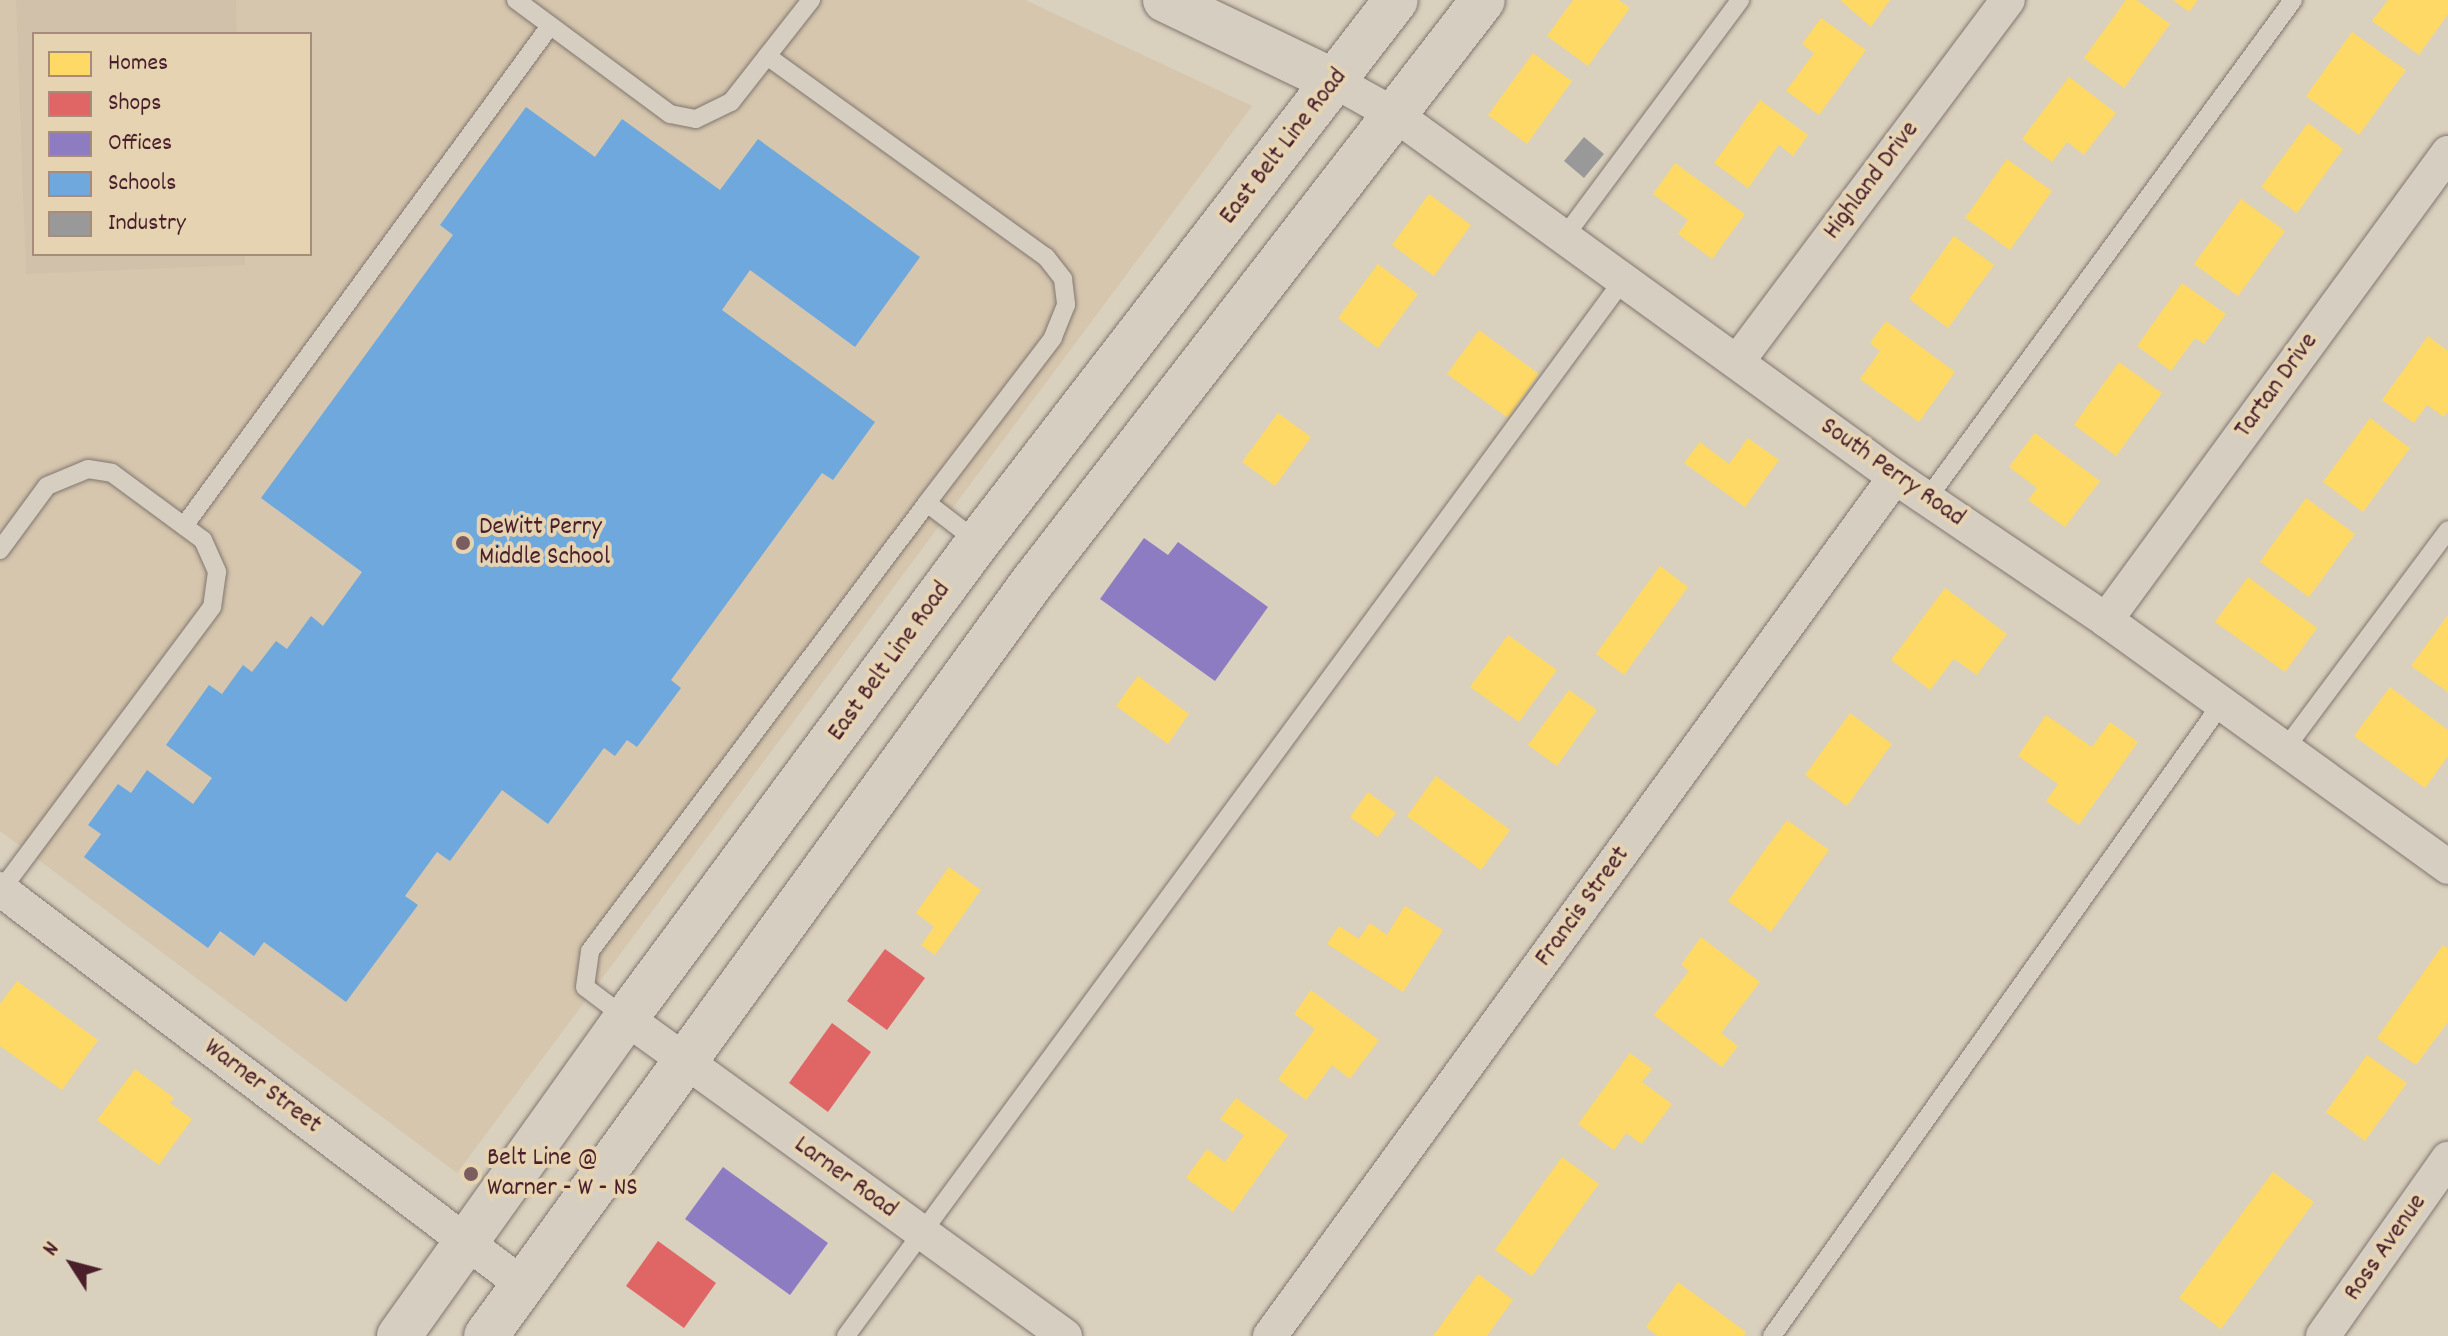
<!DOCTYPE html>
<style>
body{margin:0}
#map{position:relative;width:2448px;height:1336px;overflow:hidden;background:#d9d0bd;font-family:Dekko,sans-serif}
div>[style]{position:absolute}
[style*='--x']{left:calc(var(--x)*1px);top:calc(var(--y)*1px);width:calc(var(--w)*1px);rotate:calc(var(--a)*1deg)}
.built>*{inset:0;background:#d5c6ad}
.green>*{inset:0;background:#d2c1aa}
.homes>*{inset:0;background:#ffd966}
.shops>*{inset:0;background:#e06666}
.offices>*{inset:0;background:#8e7cc3}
.schools>*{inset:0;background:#6fa8dc}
.industry>*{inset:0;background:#999}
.roads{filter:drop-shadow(0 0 2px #837670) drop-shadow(0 0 2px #837670)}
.lane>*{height:18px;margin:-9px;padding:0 9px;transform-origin:9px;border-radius:9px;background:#d5cec1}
.street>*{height:34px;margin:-17px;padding:0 17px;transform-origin:17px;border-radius:17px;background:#d5cec1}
.secondary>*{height:44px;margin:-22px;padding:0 22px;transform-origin:22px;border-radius:22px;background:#d5cec1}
.primary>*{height:44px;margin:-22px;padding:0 22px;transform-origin:22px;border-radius:22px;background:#d5cec1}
.dots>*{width:22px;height:22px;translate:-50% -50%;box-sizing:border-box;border:4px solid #e5d3b1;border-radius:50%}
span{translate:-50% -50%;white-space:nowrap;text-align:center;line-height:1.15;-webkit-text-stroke:8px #e5d3b1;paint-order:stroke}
.street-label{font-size:26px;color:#4a1f2b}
.poi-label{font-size:26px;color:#4a1f2b}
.left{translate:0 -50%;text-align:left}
.legend{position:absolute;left:32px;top:32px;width:280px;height:224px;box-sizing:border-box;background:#e5d3b1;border:2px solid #a78b7b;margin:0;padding:10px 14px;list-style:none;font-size:24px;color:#4a1f2b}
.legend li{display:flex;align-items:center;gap:16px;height:40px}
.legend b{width:40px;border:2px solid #a78b7b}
.north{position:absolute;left:32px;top:1224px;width:80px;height:80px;-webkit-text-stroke:6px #e5d3b1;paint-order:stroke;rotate:306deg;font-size:22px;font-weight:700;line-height:32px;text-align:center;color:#4a1f2b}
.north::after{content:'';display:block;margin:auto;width:28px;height:36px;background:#4a1f2b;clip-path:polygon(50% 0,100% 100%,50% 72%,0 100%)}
</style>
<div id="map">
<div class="built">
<div style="clip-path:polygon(evenodd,0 0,1025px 0,1252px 106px,457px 1173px,0 831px,0 0,34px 34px,310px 34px,310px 254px,34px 254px,34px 34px)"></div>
</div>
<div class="green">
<div style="clip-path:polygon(16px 0,236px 0,237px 34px,34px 34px,34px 254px,245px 254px,245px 265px,26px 274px)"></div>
</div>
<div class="homes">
<div style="clip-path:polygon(1573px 0,1619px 0,1630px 8px,1588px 66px,1547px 36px)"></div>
<div style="clip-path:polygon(1840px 0,1890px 0,1871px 27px)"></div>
<div style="clip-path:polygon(2126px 0,2137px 0,2170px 24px,2124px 88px,2084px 58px)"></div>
<div style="clip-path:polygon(2173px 0,2198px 0,2189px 12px)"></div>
<div style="clip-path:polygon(2388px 0,2448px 0,2448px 14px,2419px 55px,2372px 21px)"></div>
<div style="clip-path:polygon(1821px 18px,1866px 50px,1819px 115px,1786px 91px,1814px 53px,1802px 44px)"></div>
<div style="clip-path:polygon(2352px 32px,2406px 70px,2359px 135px,2306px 96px)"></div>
<div style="clip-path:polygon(1533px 53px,1572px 81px,1527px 144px,1488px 115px)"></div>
<div style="clip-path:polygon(2069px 77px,2116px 113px,2084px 155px,2067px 142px,2052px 162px,2022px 139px)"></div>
<div style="clip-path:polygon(1760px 100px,1808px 135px,1793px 156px,1779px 145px,1748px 188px,1714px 163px)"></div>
<div style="clip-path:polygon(2308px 123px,2343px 149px,2297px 213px,2261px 187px)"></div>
<div style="clip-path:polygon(2007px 159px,2052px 191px,2010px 250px,1965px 218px)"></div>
<div style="clip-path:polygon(1675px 163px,1745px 214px,1712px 259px,1678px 234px,1688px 220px,1653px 194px)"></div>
<div style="clip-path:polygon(1429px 194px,1471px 225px,1434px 276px,1392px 245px)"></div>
<div style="clip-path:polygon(2241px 199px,2285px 231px,2238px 296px,2194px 264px)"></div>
<div style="clip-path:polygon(1954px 236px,1994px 265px,1948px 328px,1909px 299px)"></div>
<div style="clip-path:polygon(1378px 264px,1418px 294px,1378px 348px,1338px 318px)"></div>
<div style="clip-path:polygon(2182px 283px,2226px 314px,2204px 344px,2195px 338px,2171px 371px,2137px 346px)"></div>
<div style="clip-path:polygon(1886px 321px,1955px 372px,1919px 422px,1860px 379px,1880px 351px,1870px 343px)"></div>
<div style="clip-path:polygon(1479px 330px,1539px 374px,1508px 418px,1447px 374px)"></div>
<div style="clip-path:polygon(2428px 336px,2448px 351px,2448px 411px,2444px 417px,2427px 405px,2414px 423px,2382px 400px)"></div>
<div style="clip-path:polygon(2119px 362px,2162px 393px,2116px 456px,2074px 425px)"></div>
<div style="clip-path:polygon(1278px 413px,1311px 437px,1275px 486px,1242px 462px)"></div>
<div style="clip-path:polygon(2370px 418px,2410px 448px,2363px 512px,2323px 482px)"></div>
<div style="clip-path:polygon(2035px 433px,2100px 481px,2065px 527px,2028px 500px,2037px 488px,2009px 467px)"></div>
<div style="clip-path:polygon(1748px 438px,1779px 460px,1745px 507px,1684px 463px,1700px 442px,1729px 464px)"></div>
<div style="clip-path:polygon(2306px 498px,2355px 534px,2309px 597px,2260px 562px)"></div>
<div style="clip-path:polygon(1660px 566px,1688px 587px,1624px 675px,1596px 654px)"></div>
<div style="clip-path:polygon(2248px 577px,2317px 628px,2285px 672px,2215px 622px)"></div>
<div style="clip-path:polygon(1945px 588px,2007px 634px,1977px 675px,1954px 659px,1930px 690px,1891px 660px)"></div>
<div style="clip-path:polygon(2448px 615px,2448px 692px,2411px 666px)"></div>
<div style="clip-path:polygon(1508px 635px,1557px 670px,1519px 722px,1470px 687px)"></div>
<div style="clip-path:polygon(1138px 676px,1189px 714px,1168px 744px,1116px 706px)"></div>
<div style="clip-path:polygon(2390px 687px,2448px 730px,2448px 756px,2425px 788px,2354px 736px)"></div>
<div style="clip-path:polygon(1569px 690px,1597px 710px,1557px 766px,1528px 745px)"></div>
<div style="clip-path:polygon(1850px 713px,1892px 744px,1847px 806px,1805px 775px)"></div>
<div style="clip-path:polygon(2046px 715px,2092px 747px,2110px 722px,2138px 742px,2079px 825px,2046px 801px,2058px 784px,2018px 756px)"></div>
<div style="clip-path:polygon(1436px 776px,1510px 830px,1481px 870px,1407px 816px)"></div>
<div style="clip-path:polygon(1368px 792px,1396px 813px,1378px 837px,1350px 817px)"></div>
<div style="clip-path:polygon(1787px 820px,1829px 850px,1771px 932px,1728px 901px)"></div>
<div style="clip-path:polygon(949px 867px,981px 890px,935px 955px,921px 945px,934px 927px,916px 913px)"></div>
<div style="clip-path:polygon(1405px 906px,1443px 930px,1403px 992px,1327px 944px,1339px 926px,1359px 939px,1370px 923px,1387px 935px)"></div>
<div style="clip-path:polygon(1701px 937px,1760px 982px,1721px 1033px,1738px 1046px,1722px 1067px,1654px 1015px,1689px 971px,1681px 965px)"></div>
<div style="clip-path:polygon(2443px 945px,2448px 949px,2448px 1022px,2416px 1065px,2377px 1038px)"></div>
<div style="clip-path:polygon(17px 981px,98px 1040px,62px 1090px,0 1046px,0 1004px)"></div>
<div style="clip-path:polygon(1311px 990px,1379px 1040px,1350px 1079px,1332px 1065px,1306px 1100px,1278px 1079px,1315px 1029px,1294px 1014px)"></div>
<div style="clip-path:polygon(1630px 1053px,1652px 1069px,1642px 1082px,1672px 1104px,1642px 1144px,1626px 1133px,1614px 1150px,1578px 1124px)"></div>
<div style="clip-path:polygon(2367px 1055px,2407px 1083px,2365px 1141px,2326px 1112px)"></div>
<div style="clip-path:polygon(135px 1069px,174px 1098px,170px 1103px,192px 1119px,159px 1165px,97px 1120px)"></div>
<div style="clip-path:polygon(1236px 1098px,1288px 1135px,1233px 1212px,1186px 1178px,1207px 1149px,1225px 1162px,1244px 1135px,1220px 1119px)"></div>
<div style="clip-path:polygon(1562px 1157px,1599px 1184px,1532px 1276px,1495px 1250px)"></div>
<div style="clip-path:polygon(2273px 1172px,2314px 1202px,2221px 1329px,2179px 1298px)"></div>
<div style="clip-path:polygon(1478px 1274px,1513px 1300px,1487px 1336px,1433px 1336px)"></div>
<div style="clip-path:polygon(1678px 1282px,1746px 1332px,1744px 1336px,1658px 1336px,1646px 1327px)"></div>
</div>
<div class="shops">
<div style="clip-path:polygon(885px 949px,925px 978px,887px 1030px,847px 1001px)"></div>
<div style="clip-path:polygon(832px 1023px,871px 1052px,828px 1112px,789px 1083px)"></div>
<div style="clip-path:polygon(658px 1241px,716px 1283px,684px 1328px,626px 1286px)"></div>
</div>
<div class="offices">
<div style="clip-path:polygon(1144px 538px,1168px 555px,1178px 542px,1268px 607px,1215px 681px,1100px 599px)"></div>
<div style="clip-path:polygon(723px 1167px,828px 1243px,790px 1295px,685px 1219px)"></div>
</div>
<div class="schools">
<div style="clip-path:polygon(526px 107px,595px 157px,622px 119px,720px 190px,758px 139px,920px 257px,855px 347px,750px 270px,722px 310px,875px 422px,833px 480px,822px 473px,671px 680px,681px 688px,637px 747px,627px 740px,615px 756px,604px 748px,548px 824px,502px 790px,450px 861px,437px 852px,405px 896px,418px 905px,346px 1002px,264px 942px,254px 956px,220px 931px,208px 948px,84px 857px,101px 834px,88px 825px,118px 784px,131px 793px,147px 770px,193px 804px,212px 778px,166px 745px,209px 685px,222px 694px,243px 665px,252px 672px,276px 641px,287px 649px,311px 616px,323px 626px,362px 572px,261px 498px,453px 235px,440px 225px)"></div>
</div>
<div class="industry">
<div style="clip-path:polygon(1584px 137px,1604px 154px,1584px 178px,1564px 161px)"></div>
</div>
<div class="roads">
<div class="lane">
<div style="--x:516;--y:0;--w:192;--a:36.5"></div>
<div style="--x:670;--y:114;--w:26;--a:11"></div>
<div style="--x:696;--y:119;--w:39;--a:-26"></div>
<div style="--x:731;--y:102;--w:130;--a:-51.9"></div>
<div style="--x:767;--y:56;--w:344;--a:35.8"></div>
<div style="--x:1046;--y:257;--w:28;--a:52"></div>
<div style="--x:1063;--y:279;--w:26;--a:83"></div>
<div style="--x:1066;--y:305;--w:35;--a:112"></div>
<div style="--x:1053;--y:338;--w:208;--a:127.4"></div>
<div style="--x:1565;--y:236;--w:294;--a:-53.4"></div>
<div style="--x:1927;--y:499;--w:619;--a:-53.74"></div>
<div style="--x:184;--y:526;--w:620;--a:-53.8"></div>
<div style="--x:0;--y:550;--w:79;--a:-53.7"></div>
<div style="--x:47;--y:486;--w:44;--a:-22.5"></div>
<div style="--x:88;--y:469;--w:24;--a:9"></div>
<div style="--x:112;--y:473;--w:113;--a:36.4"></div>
<div style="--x:203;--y:540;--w:35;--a:66"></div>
<div style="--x:217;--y:572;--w:35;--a:98"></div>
<div style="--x:212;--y:607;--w:353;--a:126.7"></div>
<div style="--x:2285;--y:749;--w:273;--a:-53.3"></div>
<div style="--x:626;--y:1018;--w:51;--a:-142.9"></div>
<div style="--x:585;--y:987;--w:36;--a:-82"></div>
<div style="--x:590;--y:951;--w:561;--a:-53.05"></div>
<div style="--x:927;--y:503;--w:64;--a:37.4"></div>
<div style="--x:846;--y:1336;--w:1312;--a:-53.65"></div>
<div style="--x:1772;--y:1336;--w:777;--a:-54.59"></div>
</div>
<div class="street">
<div style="--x:1336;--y:82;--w:70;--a:29.1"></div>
<div style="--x:1397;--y:116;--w:615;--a:35.94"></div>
<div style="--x:1895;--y:477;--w:255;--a:34.1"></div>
<div style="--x:2106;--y:620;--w:422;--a:35.8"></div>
<div style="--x:1737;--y:362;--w:452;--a:-53.2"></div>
<div style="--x:2106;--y:620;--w:579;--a:-53.78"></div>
<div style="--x:0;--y:889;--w:656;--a:37.13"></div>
<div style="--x:626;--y:1018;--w:542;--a:35.92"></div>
<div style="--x:1270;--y:1336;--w:1062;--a:-53.96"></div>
<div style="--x:2323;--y:1336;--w:217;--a:-54.8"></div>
</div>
<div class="secondary">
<div style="--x:1165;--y:0;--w:190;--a:25.6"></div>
</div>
<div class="primary">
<div style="--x:399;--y:1336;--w:391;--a:-54.5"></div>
<div style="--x:626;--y:1018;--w:592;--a:-53.52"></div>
<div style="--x:978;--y:542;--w:684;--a:-52.36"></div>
<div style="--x:486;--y:1336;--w:929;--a:-54.07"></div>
<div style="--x:1031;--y:584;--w:738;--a:-52.26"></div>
</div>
</div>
<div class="dots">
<div style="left:463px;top:543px;background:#7c5d5e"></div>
<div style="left:471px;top:1174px;background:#7c5d5e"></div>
</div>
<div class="street-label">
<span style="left:1284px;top:147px;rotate:-52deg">East Belt Line Road</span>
<span style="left:1872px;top:181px;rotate:-53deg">Highland Drive</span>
<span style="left:2277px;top:386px;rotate:-54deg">Tartan Drive</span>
<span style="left:1892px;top:473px;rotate:35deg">South Perry Road</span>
<span style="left:890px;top:662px;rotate:-54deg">East Belt Line Road</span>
<span style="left:1583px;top:907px;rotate:-54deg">Francis Street</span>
<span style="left:262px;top:1087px;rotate:37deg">Warner Street</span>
<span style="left:845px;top:1178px;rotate:36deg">Larner Road</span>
<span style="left:2386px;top:1248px;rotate:-55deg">Ross Avenue</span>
</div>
<div class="poi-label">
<span class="left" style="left:479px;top:543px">DeWitt Perry<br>Middle School</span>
<span class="left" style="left:487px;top:1174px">Belt Line @<br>Warner - W - NS</span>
</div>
<ul class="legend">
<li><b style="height:22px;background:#ffd966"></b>Homes</li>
<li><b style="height:22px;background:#e06666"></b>Shops</li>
<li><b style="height:22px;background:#8e7cc3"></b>Offices</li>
<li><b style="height:22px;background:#6fa8dc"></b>Schools</li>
<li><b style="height:22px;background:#999"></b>Industry</li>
</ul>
<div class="north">N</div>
</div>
